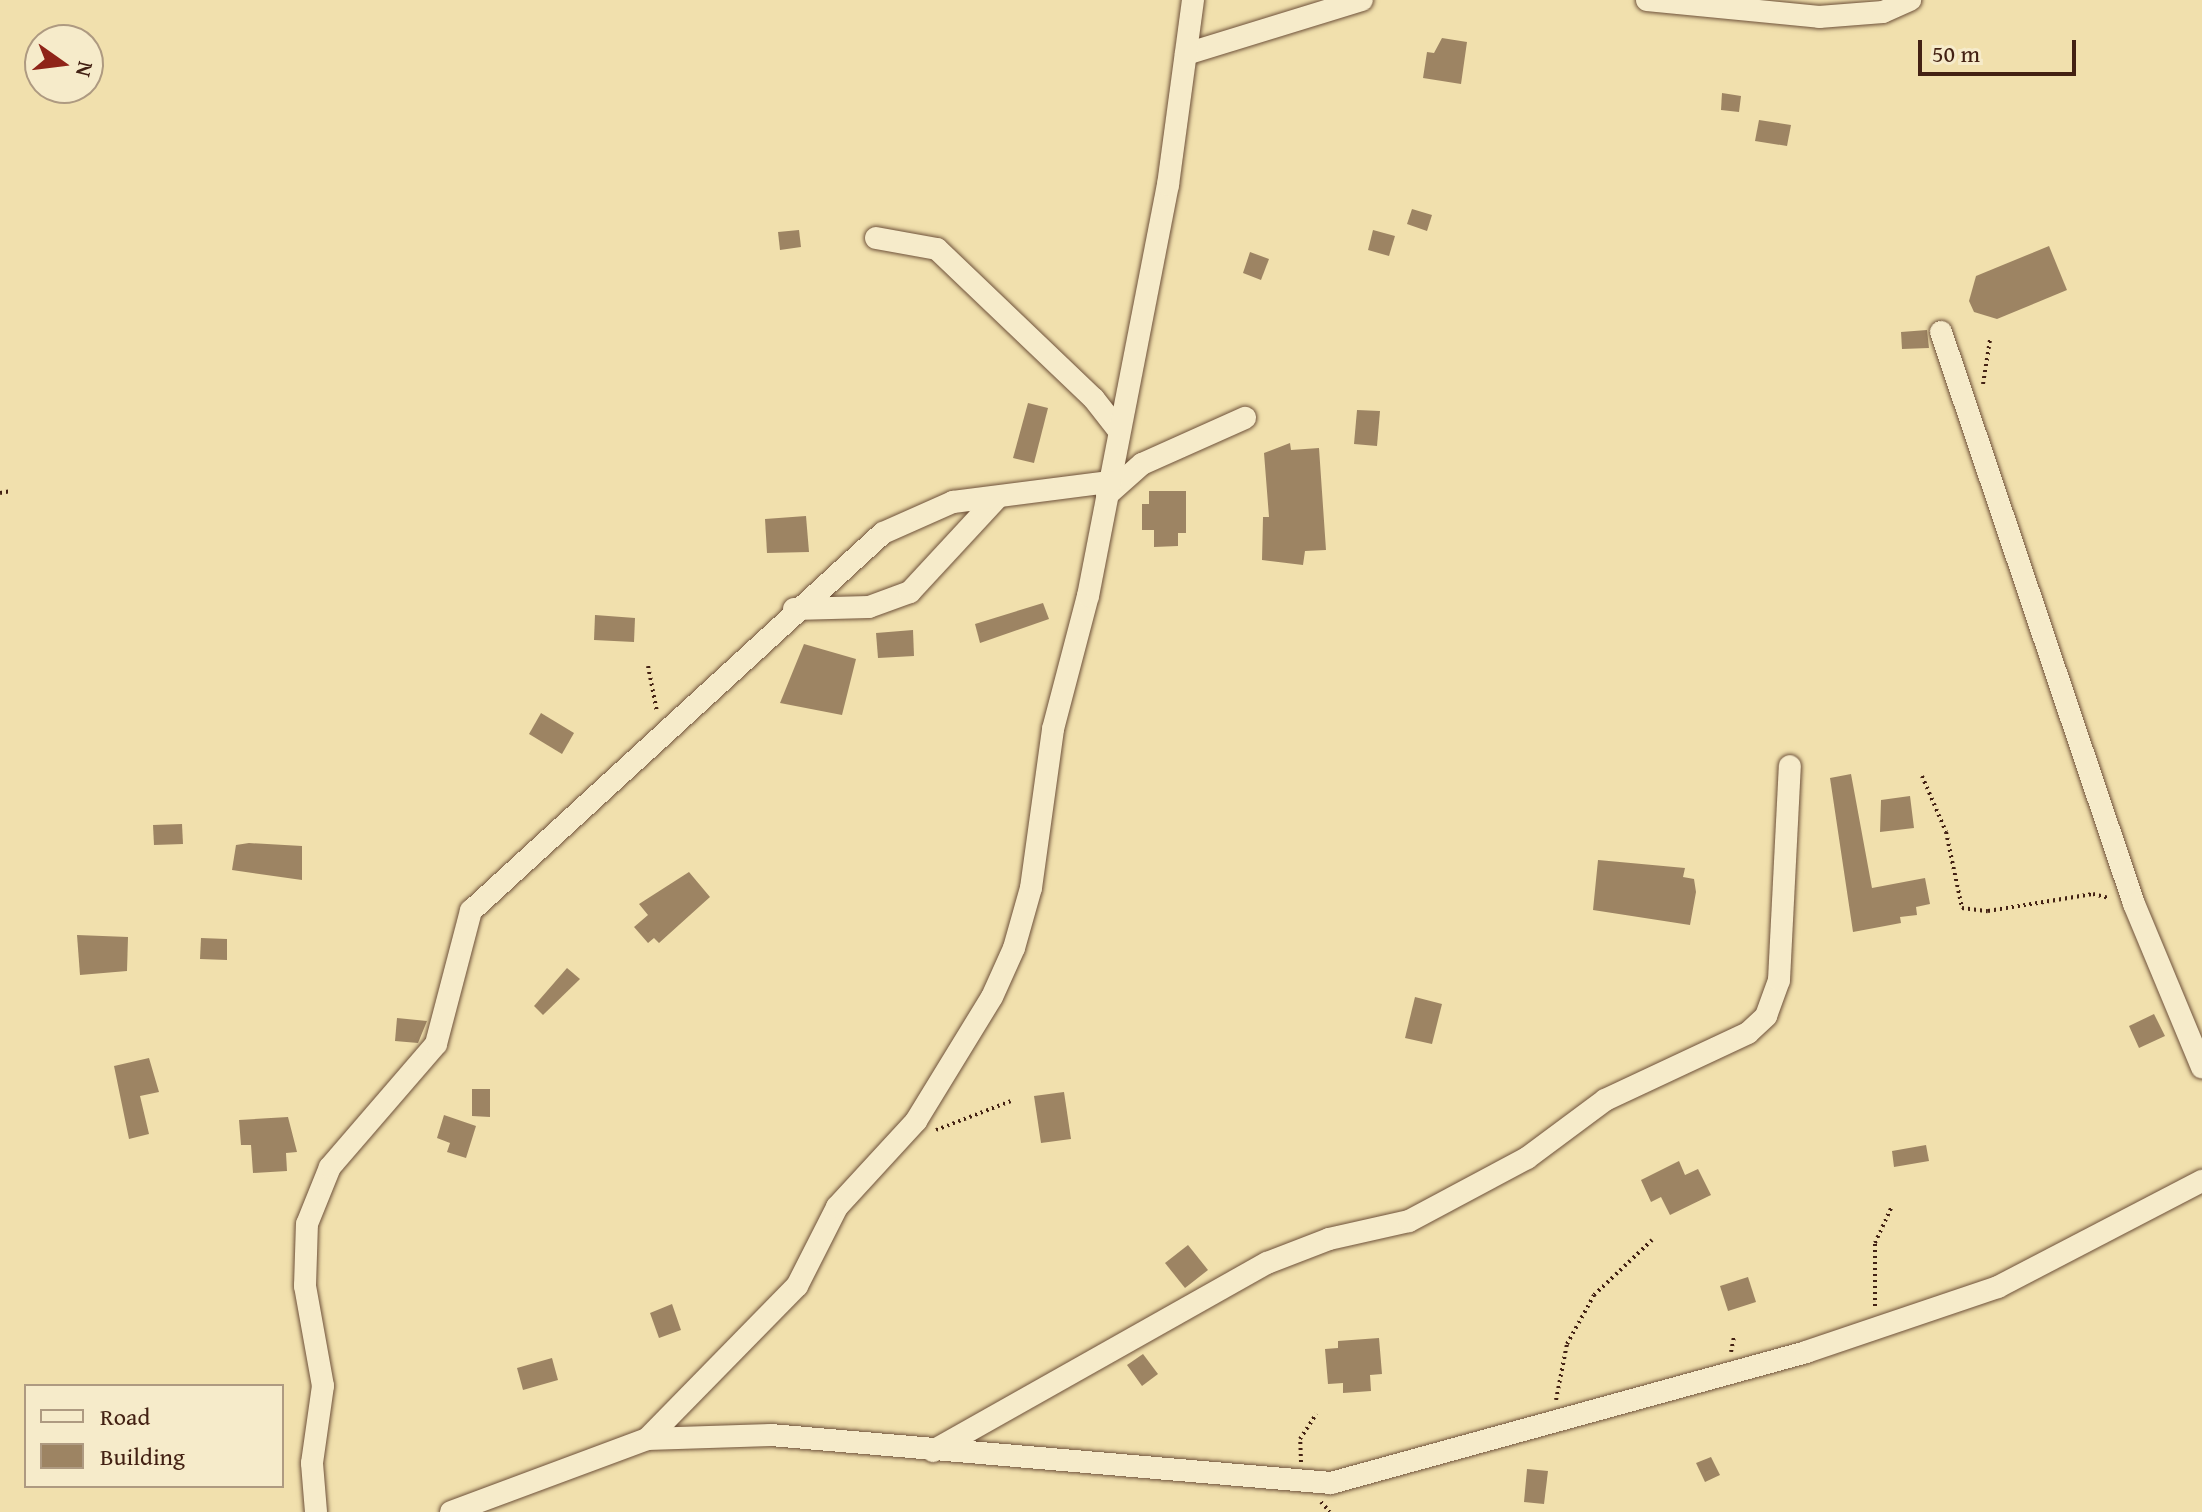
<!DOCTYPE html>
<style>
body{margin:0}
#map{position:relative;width:2202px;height:1512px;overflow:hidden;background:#f1e0ad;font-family:"Gentium Book Plus",serif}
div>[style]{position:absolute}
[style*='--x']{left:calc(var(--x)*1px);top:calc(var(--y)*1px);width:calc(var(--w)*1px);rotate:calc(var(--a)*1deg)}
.building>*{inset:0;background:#9d8463}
.path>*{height:4px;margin-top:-2px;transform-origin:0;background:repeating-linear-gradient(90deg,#432113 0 2px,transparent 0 6px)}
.roads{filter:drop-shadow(0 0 2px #6e513a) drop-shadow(0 0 2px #6e513a)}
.minor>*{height:22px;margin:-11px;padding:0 11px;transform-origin:11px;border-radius:11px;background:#f6ebca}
span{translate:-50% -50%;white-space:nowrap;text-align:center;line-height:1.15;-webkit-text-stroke:8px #f6ebca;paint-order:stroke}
.legend{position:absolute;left:24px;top:1384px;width:260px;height:104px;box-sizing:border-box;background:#f6ebca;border:2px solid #ae9a81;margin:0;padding:10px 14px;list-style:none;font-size:24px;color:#432113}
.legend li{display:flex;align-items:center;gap:16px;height:40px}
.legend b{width:40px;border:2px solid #ae9a81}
.north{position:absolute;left:24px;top:24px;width:80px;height:80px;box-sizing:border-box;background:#f6ebca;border:2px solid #ae9a81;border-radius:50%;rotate:104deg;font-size:22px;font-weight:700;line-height:32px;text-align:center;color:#432113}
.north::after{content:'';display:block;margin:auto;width:28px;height:36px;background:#8f2418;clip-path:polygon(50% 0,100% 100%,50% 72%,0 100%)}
.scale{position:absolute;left:1918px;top:40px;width:158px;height:36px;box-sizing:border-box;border:4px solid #432113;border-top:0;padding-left:10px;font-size:24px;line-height:28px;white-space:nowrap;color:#432113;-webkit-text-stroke:6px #f6ebca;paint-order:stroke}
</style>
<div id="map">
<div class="building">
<div style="clip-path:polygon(1442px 38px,1467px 42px,1461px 84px,1423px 78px,1427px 52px,1434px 53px)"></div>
<div style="clip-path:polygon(1722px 93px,1741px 96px,1739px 112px,1721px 110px)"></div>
<div style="clip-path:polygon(1759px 120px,1791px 125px,1787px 146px,1755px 141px)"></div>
<div style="clip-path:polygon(1412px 209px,1432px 215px,1427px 231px,1407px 224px)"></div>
<div style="clip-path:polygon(799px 230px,801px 247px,780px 250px,778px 232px)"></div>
<div style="clip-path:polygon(1373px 230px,1395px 236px,1389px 256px,1368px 250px)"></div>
<div style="clip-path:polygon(2049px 246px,2067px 290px,1997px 319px,1974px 312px,1969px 301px,1976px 276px)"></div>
<div style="clip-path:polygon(1250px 252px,1269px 259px,1261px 280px,1243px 273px)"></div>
<div style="clip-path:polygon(1927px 330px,1929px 348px,1902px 349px,1901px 332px)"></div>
<div style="clip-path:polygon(1028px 403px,1048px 408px,1034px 463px,1013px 458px)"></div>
<div style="clip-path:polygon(1357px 410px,1380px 411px,1377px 446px,1354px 444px)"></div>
<div style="clip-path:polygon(1290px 443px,1291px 450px,1319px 448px,1326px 550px,1305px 551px,1303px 565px,1262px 560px,1263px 517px,1269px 517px,1264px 453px)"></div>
<div style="clip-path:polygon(1149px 491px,1186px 491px,1186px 533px,1178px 533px,1178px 546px,1154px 547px,1154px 530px,1142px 530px,1142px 504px,1149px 504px)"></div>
<div style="clip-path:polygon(806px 516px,809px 552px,767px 553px,765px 519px)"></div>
<div style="clip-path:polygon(1043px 603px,1049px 619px,980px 643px,975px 624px)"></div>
<div style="clip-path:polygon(595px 615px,635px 618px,634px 642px,594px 640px)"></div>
<div style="clip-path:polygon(913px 630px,914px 656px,878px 658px,876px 633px)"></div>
<div style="clip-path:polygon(804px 644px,856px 659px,842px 715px,780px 703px)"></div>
<div style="clip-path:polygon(541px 713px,574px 733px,562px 754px,529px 734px)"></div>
<div style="clip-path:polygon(1851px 774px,1872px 888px,1925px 878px,1930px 904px,1916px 907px,1917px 915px,1900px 917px,1901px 923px,1853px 932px,1830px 778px)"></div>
<div style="clip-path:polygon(1910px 796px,1914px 828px,1880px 832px,1881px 800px)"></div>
<div style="clip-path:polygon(182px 824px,183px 844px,154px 845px,153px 825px)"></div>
<div style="clip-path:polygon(249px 843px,302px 846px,302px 880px,232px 870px,236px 845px)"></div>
<div style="clip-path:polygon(1598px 860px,1685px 868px,1683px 877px,1694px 879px,1696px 892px,1690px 925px,1593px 910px)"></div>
<div style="clip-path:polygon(689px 872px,710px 897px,659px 943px,654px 938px,648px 943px,634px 927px,648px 915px,639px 904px)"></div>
<div style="clip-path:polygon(77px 935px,128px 937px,127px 971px,80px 975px)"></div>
<div style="clip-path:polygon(201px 938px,227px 939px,227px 960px,200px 959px)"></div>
<div style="clip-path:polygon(567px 968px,580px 979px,543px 1015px,534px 1006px)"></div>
<div style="clip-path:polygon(1415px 997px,1442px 1004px,1432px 1044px,1405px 1038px)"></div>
<div style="clip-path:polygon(2154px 1014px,2165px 1036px,2139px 1048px,2129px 1026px)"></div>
<div style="clip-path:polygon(397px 1018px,427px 1021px,418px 1043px,395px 1041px)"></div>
<div style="clip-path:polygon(149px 1058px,159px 1092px,140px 1096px,149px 1134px,129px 1139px,114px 1066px)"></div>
<div style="clip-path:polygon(472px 1089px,490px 1089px,490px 1117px,472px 1116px)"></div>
<div style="clip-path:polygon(1064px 1092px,1071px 1139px,1041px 1143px,1034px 1096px)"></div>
<div style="clip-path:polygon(444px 1115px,476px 1126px,466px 1158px,447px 1152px,450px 1143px,437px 1138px)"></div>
<div style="clip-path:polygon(288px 1117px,297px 1152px,286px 1153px,287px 1171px,253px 1173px,251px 1145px,241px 1145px,239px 1120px)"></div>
<div style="clip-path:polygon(1926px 1145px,1929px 1161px,1894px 1167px,1892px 1151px)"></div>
<div style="clip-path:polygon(1679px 1161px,1685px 1175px,1698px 1169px,1711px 1195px,1670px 1215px,1661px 1197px,1651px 1202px,1641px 1180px)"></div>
<div style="clip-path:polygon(1188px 1245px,1208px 1270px,1185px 1288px,1165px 1263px)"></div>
<div style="clip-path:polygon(1748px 1277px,1756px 1302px,1728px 1311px,1720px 1286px)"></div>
<div style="clip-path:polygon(672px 1304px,681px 1330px,659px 1338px,650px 1313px)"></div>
<div style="clip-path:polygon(1379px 1338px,1382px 1374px,1370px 1375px,1371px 1391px,1343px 1393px,1343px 1383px,1328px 1384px,1325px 1349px,1338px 1348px,1338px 1341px)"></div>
<div style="clip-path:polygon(1143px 1354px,1158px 1374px,1142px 1386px,1127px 1365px)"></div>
<div style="clip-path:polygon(552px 1358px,558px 1380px,523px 1390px,517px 1368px)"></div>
<div style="clip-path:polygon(1711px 1457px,1720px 1475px,1705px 1482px,1696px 1463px)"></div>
<div style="clip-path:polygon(1527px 1469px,1548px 1471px,1544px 1504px,1524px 1502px)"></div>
</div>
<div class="path">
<div style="--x:1983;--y:384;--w:45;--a:-81"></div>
<div style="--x:0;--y:493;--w:11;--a:-10"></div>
<div style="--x:648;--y:666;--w:47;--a:78.9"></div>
<div style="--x:1922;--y:776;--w:61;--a:66.8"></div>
<div style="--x:1946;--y:832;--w:78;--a:78.1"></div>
<div style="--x:1962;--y:908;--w:26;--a:7"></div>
<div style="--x:1988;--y:911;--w:106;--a:-9.2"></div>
<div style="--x:2093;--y:894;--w:16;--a:14"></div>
<div style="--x:936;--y:1130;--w:80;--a:-21.1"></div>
<div style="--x:1875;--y:1306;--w:63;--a:-90"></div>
<div style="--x:1875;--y:1243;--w:41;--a:-65.3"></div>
<div style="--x:1731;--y:1352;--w:15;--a:-79"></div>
<div style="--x:1556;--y:1400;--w:57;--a:-78.9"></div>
<div style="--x:1567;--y:1344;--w:56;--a:-61.1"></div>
<div style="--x:1594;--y:1295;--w:80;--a:-43.5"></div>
<div style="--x:1301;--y:1462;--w:23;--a:-92"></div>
<div style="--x:1300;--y:1439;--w:30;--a:-57"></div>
<div style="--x:1321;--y:1502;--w:13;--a:48"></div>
</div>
<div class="roads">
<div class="minor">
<div style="--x:1647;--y:0;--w:173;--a:5.6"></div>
<div style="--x:1819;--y:17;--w:64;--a:-4.5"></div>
<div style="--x:1883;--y:12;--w:30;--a:-24"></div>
<div style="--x:1186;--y:54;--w:184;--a:-17.1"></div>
<div style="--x:876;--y:238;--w:62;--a:10.2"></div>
<div style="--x:937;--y:249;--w:217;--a:43.7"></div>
<div style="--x:1094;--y:399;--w:41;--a:52"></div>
<div style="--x:1941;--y:332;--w:604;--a:71.35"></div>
<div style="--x:2134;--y:904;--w:177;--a:67.4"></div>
<div style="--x:1107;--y:495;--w:47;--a:-41.5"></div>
<div style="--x:1142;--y:464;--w:113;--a:-24.1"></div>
<div style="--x:794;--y:609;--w:75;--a:-1.5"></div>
<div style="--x:869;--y:607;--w:44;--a:-20.1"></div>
<div style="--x:910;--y:592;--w:129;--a:-47.2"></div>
<div style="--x:647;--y:1439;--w:214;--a:-45.6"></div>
<div style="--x:797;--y:1286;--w:89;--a:-63.1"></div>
<div style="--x:837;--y:1207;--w:117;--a:-47.4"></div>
<div style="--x:916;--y:1121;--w:145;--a:-58.5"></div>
<div style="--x:992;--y:997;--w:54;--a:-65.8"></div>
<div style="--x:1014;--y:948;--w:62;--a:-74.2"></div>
<div style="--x:1031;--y:888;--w:161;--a:-82.1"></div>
<div style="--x:1053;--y:729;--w:138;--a:-75.3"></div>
<div style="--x:1088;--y:596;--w:419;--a:-79"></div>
<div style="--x:1168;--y:185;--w:187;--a:-82.3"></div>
<div style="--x:933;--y:1451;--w:383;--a:-29.4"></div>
<div style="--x:1267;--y:1263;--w:66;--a:-21.2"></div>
<div style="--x:1329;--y:1239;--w:82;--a:-12.7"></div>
<div style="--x:1409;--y:1221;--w:134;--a:-28.1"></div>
<div style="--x:1527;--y:1158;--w:97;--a:-36.6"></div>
<div style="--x:1605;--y:1100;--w:158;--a:-25.1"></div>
<div style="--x:1748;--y:1033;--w:25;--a:-43"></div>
<div style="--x:1766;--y:1016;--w:38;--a:-70"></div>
<div style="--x:1779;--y:980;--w:214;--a:-87.1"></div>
<div style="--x:316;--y:1512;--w:49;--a:-94.7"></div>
<div style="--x:312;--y:1463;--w:78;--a:-81.9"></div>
<div style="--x:323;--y:1386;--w:102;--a:-100.2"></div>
<div style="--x:305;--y:1286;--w:62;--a:-88.2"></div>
<div style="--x:307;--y:1224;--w:61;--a:-68"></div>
<div style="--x:330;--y:1167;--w:162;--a:-49.2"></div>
<div style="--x:436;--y:1044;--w:138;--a:-75.3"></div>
<div style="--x:471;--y:911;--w:559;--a:-42.54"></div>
<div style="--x:883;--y:533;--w:77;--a:-23.9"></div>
<div style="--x:953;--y:502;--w:158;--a:-7.3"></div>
<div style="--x:451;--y:1512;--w:209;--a:-20.4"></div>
<div style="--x:647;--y:1439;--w:124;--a:-1.8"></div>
<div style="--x:771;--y:1435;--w:562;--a:4.9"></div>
<div style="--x:1331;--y:1483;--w:493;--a:-15.4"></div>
<div style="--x:1806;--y:1352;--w:203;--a:-18.7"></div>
<div style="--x:1998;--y:1287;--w:230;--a:-27.5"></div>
</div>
</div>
<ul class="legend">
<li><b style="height:10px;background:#f6ebca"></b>Road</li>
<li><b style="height:22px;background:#9d8463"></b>Building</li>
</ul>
<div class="north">N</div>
<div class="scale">50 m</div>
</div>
